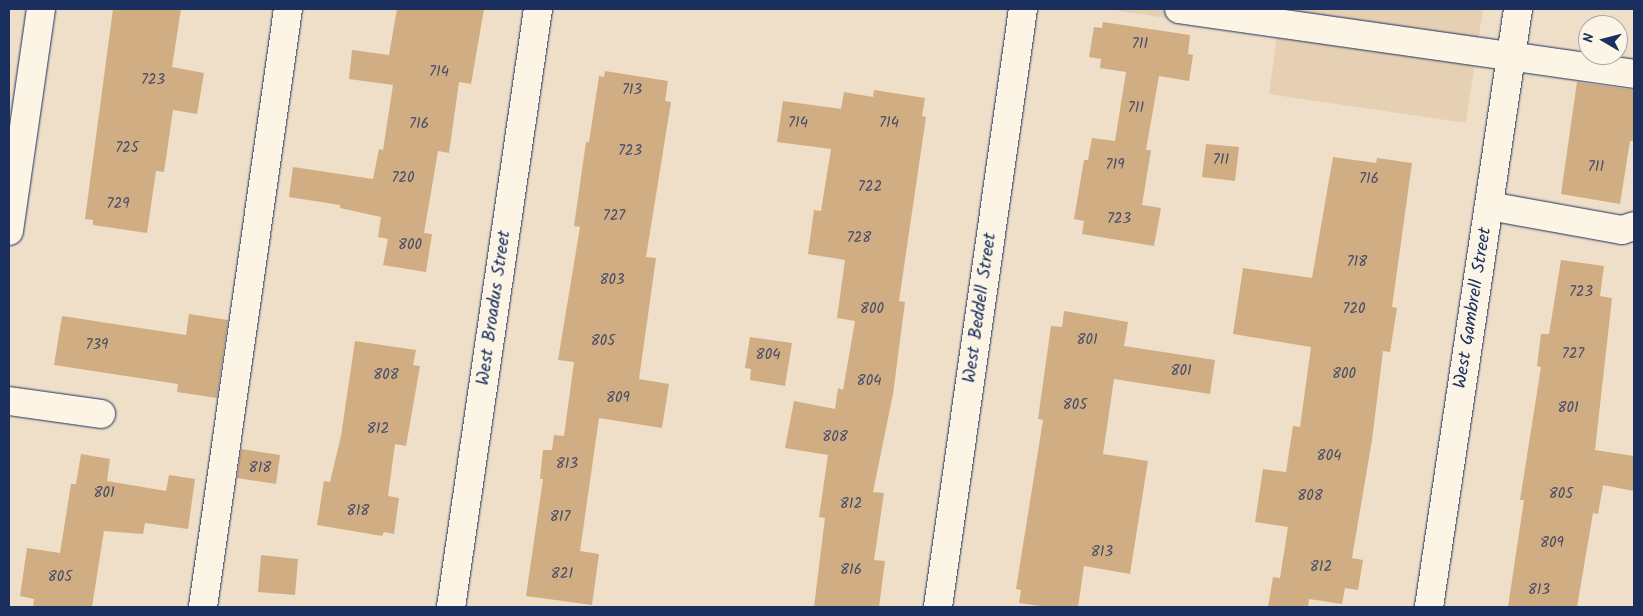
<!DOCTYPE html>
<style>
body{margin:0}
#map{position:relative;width:1643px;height:616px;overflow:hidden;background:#efdfc8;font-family:Kalam,sans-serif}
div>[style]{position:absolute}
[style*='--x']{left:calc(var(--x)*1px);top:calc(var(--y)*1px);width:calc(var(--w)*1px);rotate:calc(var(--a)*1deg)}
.built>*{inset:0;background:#e6d0b3}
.building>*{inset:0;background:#d1ad83}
.roads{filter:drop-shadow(0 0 1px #1b2f5e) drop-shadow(0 0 1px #1b2f5e)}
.minor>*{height:28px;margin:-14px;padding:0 14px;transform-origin:14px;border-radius:14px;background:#fcf5e5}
span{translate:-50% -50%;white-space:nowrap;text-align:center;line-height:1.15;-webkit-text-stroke:4.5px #fcf5e5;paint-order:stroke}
.number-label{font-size:15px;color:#484e67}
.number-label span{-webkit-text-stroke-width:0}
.street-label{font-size:18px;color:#1b2f5e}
.frame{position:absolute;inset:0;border:10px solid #1b2f5e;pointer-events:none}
.north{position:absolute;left:1578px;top:15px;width:50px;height:50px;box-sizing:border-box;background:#fcf5e5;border:1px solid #a2a6af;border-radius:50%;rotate:278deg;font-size:14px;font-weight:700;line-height:20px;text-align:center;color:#1b2f5e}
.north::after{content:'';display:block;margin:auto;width:18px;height:22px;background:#1b2f5e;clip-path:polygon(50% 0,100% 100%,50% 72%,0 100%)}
</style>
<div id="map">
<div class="built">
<div style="clip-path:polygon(1105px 9px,1483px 9px,1466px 123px,1269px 94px,1277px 34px)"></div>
</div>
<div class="building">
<div style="clip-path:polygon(113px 9px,181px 9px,172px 67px,204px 73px,197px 114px,173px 110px,164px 172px,156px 171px,147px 233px,93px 225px,93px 220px,85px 219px)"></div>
<div style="clip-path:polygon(397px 9px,484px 9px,471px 84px,459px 82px,449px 153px,438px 151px,424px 233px,432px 234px,426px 272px,383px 265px,388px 239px,378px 237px,381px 217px,340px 208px,340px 205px,289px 197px,293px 167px,373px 179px,379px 149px,383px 150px,393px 85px,349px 79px,352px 50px,389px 55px)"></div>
<div style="clip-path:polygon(1103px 22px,1190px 35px,1188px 54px,1193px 55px,1189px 81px,1159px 76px,1146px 150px,1151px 150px,1142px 205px,1161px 208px,1154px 246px,1082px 234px,1084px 221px,1074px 219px,1084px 160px,1088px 160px,1092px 138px,1115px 141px,1126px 72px,1100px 68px,1101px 59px,1089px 57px,1094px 27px,1102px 28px)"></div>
<div style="clip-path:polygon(605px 71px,668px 81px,665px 101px,671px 102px,646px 257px,656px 258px,639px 379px,669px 384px,662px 428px,599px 418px,580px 551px,599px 554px,592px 605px,526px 596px,543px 479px,540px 479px,543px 450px,552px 450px,554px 435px,564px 436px,574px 362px,558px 360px,580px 227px,574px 226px,586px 142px,589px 142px,599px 76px,604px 77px)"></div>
<div style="clip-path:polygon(1577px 82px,1634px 90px,1634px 141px,1630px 141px,1620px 204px,1561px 194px)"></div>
<div style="clip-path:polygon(874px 90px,925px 98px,922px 116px,926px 117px,899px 301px,905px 302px,893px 394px,873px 492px,884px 493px,874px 560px,885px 561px,879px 607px,814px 607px,825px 518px,819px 517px,828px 455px,785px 448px,794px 401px,835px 409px,838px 388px,843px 390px,855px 321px,837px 318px,845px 260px,808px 254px,814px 210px,821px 211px,831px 149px,777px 142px,783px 101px,841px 109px,844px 92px,873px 97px)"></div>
<div style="clip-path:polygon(1206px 144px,1239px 147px,1235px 181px,1202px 177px)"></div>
<div style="clip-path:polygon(1333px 157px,1376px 163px,1377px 158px,1412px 163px,1392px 307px,1397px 308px,1390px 352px,1383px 351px,1372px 440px,1352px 558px,1363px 560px,1358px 590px,1345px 588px,1342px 604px,1309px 599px,1308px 607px,1268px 607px,1273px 577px,1280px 578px,1288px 527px,1255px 522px,1263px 469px,1286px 472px,1293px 426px,1300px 427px,1311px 347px,1233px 334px,1243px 268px,1312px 278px)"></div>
<div style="clip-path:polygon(1561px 260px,1604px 266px,1600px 296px,1612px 298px,1595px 450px,1634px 456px,1634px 491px,1603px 485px,1598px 514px,1593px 513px,1577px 607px,1508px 607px,1524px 500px,1520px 500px,1541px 367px,1537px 366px,1541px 334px,1549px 334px)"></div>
<div style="clip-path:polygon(1064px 311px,1128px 322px,1124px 346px,1215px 360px,1210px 394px,1114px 379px,1103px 454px,1148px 461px,1130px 574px,1084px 566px,1078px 607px,1048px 607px,1019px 603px,1021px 590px,1016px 589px,1043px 420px,1038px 419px,1051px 326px,1062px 327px)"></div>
<div style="clip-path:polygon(189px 314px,228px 320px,217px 398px,177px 392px,178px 384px,54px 365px,62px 316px,186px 335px)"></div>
<div style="clip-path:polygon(750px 337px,792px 343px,785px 386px,750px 380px,751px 369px,745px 368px)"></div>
<div style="clip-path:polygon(355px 341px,416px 350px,413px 365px,420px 366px,406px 446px,395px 444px,388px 496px,399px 498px,394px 534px,384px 532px,382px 536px,317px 525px,324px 481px,330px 482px,341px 436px)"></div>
<div style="clip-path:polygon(241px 449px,280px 455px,276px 484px,237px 478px)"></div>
<div style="clip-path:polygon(81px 454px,110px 459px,107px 481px,166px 491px,169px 475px,195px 479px,188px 529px,145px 523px,143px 534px,104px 531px,92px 607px,33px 607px,34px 599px,20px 596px,27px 548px,60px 553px,71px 484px,76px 484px)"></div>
<div style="clip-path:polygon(261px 555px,298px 559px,295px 595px,258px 592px)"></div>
</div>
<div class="roads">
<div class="minor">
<div style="--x:1179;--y:9;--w:460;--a:8.1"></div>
<div style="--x:1489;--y:206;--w:135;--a:10.2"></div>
<div style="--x:1622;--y:230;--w:13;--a:-18"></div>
<div style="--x:9;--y:231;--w:224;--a:-81.8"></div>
<div style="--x:9;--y:401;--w:93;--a:8"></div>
<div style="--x:203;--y:607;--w:604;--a:-81.91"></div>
<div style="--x:451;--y:607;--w:604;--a:-81.72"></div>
<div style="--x:938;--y:607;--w:604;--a:-81.91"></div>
<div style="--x:1429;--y:607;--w:605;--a:-81.53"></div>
</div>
</div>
<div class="number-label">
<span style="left:1140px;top:45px">711</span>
<span style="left:439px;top:73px">714</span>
<span style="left:153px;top:81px">723</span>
<span style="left:632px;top:91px">713</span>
<span style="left:1136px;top:109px">711</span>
<span style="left:798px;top:124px">714</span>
<span style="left:889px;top:124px">714</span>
<span style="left:419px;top:125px">716</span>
<span style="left:127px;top:149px">725</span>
<span style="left:630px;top:152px">723</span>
<span style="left:1221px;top:161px">711</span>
<span style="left:1115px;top:166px">719</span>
<span style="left:1596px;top:168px">711</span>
<span style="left:403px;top:179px">720</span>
<span style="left:1369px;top:180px">716</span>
<span style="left:870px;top:188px">722</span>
<span style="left:118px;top:205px">729</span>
<span style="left:614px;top:217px">727</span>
<span style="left:1119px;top:220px">723</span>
<span style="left:859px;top:239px">728</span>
<span style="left:410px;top:246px">800</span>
<span style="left:1357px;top:263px">718</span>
<span style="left:612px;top:281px">803</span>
<span style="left:1581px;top:293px">723</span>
<span style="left:872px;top:310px">800</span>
<span style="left:1354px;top:310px">720</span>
<span style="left:1087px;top:341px">801</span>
<span style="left:603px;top:342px">805</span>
<span style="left:97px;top:346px">739</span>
<span style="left:1573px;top:355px">727</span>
<span style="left:768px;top:356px">804</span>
<span style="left:1181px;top:372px">801</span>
<span style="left:1344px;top:375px">800</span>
<span style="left:386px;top:376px">808</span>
<span style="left:869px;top:382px">804</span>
<span style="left:618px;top:399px">809</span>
<span style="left:1075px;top:406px">805</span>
<span style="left:1568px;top:409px">801</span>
<span style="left:378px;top:430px">812</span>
<span style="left:835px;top:438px">808</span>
<span style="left:1329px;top:457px">804</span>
<span style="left:567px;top:465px">813</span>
<span style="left:260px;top:469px">818</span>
<span style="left:104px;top:494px">801</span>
<span style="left:1561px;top:495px">805</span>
<span style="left:1310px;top:497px">808</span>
<span style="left:851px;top:505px">812</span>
<span style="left:358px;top:512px">818</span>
<span style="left:560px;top:518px">817</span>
<span style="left:1552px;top:544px">809</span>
<span style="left:1102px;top:553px">813</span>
<span style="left:1321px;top:568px">812</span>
<span style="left:851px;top:571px">816</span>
<span style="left:562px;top:575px">821</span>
<span style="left:60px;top:578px">805</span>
<span style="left:1539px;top:591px">813</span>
</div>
<div class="street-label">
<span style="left:495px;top:308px;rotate:-82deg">West Broadus Street</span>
<span style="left:981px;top:308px;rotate:-82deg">West Beddell Street</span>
<span style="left:1474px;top:308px;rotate:-81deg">West Gambrell Street</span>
</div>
<div class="frame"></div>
<div class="north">N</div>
</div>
